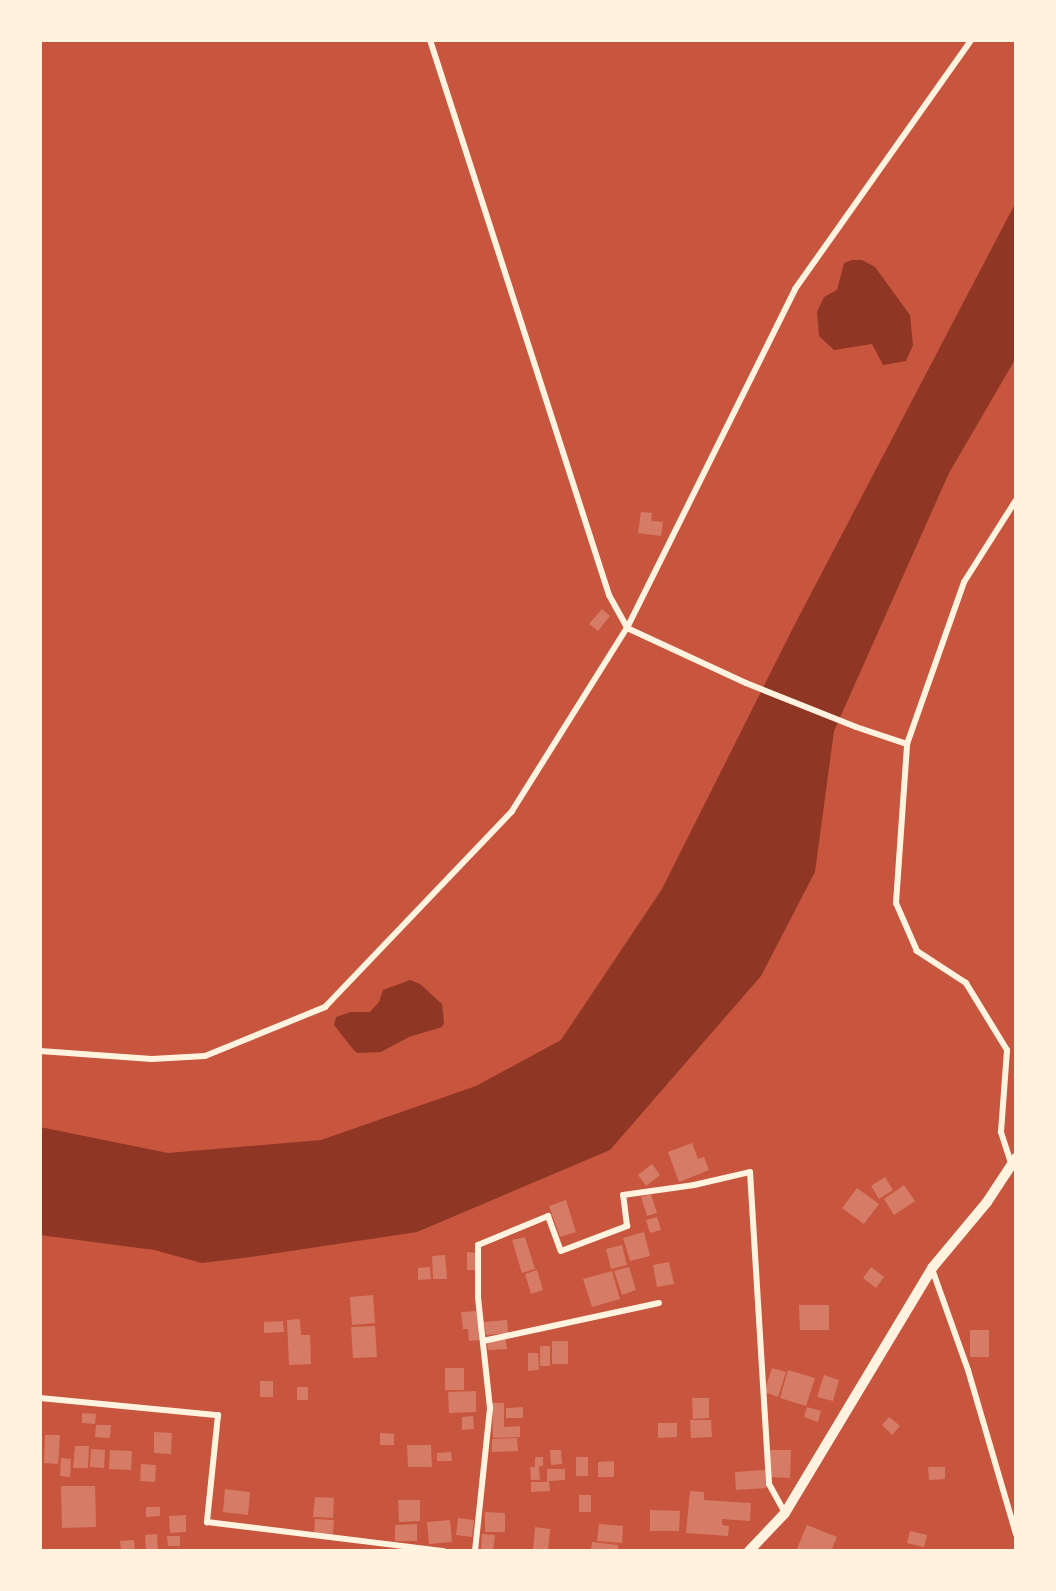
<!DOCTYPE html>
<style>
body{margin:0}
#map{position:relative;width:1056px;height:1591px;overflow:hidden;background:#c8553d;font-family:"Source Sans 3",sans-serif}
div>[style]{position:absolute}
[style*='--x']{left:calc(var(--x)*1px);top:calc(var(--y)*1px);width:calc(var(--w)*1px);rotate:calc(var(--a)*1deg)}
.water>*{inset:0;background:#8f3625}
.building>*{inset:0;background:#d67c66}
.minor>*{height:6px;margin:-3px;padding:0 3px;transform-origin:3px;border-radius:3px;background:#fff3e0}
.trunk>*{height:10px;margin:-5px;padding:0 5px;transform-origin:5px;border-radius:5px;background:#fff3e0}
span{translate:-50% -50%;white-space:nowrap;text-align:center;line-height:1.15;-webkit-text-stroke:6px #fff3e0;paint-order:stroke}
.frame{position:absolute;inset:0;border:42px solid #fff3e0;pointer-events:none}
</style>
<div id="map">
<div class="water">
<div style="clip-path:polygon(1016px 202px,1016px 358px,949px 473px,834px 731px,815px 872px,761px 976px,610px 1150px,417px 1232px,251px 1257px,202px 1263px,154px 1250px,40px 1235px,40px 1127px,168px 1153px,321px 1140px,476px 1086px,561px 1040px,662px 889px,795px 624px)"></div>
<div style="clip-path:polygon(852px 260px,862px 260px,875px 267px,910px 315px,913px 345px,906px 361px,883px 365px,872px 344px,834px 350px,819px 336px,817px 312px,824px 297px,837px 290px,844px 263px)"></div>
<div style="clip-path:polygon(410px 980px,420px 984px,442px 1004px,444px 1023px,442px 1027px,409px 1037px,381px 1052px,357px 1053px,352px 1048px,334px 1025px,336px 1017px,351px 1012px,370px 1012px,379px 1002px,383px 990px)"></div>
</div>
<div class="building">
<div style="clip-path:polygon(641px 512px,652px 513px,651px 521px,663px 522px,661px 536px,638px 533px)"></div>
<div style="clip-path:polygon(602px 609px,610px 616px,598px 631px,589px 624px)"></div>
<div style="clip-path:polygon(692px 1143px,698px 1159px,704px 1157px,709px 1170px,679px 1182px,668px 1152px)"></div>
<div style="clip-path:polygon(652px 1164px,660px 1175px,646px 1186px,638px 1175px)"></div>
<div style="clip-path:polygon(885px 1177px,893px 1190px,879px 1199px,871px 1186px)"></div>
<div style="clip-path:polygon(904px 1185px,915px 1201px,894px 1215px,884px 1199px)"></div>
<div style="clip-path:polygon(857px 1188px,879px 1204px,864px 1224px,842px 1208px)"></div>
<div style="clip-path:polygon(651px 1194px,657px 1213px,647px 1216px,641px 1197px)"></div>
<div style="clip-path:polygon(566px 1200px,576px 1232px,560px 1237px,549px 1206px)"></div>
<div style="clip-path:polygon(657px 1217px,661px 1230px,650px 1233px,646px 1220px)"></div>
<div style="clip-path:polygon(644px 1232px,650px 1256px,630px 1261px,623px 1238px)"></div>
<div style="clip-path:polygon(525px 1237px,535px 1269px,522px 1273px,512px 1240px)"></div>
<div style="clip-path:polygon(622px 1245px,627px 1265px,611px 1269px,606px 1249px)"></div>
<div style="clip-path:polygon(467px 1252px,477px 1253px,477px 1270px,467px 1270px)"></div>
<div style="clip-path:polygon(445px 1255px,447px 1279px,433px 1279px,432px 1256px)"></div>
<div style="clip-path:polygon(669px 1262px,674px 1284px,657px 1287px,653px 1265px)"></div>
<div style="clip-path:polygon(430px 1267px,431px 1279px,418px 1280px,418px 1268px)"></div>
<div style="clip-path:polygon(629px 1267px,636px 1290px,622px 1295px,614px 1271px)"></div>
<div style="clip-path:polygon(871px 1267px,884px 1277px,876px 1288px,863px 1278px)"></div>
<div style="clip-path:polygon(537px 1270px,543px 1290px,531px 1294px,525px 1274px)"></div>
<div style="clip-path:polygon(612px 1271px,620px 1299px,592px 1307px,583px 1279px)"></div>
<div style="clip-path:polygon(373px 1295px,375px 1323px,352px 1325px,350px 1297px)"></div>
<div style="clip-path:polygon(799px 1305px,829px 1305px,829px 1330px,800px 1330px)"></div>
<div style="clip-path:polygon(478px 1311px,480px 1340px,469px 1341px,468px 1329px,463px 1329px,461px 1312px)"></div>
<div style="clip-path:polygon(300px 1319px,301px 1335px,310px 1335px,311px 1364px,289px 1365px,287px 1320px)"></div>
<div style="clip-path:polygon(507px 1320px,508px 1333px,486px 1335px,484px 1322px)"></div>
<div style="clip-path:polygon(283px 1321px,284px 1332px,264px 1333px,264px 1322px)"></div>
<div style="clip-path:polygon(375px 1326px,377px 1357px,353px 1358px,351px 1327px)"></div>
<div style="clip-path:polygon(970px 1330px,989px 1330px,989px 1357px,970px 1357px)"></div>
<div style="clip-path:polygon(505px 1335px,507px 1349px,488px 1350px,487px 1337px)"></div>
<div style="clip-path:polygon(552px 1341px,568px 1341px,568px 1364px,552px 1364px)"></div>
<div style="clip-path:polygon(540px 1346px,550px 1346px,550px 1366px,540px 1366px)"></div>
<div style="clip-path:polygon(528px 1353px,538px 1353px,539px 1370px,528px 1371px)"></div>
<div style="clip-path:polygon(445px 1368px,464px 1368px,464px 1390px,445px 1390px)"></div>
<div style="clip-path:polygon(772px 1368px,786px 1372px,778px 1397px,764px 1392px)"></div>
<div style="clip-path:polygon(788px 1370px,815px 1378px,806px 1406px,780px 1398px)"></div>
<div style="clip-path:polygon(824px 1375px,839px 1380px,833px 1401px,817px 1397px)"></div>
<div style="clip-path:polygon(260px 1381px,273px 1381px,273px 1397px,260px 1397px)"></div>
<div style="clip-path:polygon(297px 1387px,308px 1387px,308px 1400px,297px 1400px)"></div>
<div style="clip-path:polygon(476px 1391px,476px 1412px,449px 1413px,448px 1392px)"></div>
<div style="clip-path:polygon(692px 1398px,709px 1398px,709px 1418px,693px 1419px)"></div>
<div style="clip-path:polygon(492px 1403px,504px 1403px,504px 1427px,520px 1426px,520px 1437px,493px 1438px)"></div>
<div style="clip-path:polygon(523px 1407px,523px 1418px,506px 1418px,506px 1408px)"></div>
<div style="clip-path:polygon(807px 1407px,821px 1411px,818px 1422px,804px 1417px)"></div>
<div style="clip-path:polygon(82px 1413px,96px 1414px,95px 1424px,82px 1423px)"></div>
<div style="clip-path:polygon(473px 1416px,474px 1429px,462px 1430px,462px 1417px)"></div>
<div style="clip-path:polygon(889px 1417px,900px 1426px,892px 1435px,882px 1425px)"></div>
<div style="clip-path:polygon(690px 1420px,711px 1420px,712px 1437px,691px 1438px)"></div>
<div style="clip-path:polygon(658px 1423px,677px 1423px,677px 1437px,658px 1438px)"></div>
<div style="clip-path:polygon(96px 1425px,111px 1425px,110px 1438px,95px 1437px)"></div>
<div style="clip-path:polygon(154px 1432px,172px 1433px,171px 1454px,154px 1453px)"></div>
<div style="clip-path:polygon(380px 1433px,394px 1434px,394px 1445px,380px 1445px)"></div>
<div style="clip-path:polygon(45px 1435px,60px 1435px,58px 1464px,44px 1463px)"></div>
<div style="clip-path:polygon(517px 1438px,518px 1451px,492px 1452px,492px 1439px)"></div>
<div style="clip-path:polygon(407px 1445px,431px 1445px,432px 1467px,408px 1467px)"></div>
<div style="clip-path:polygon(75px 1446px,89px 1446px,88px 1468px,73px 1468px)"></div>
<div style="clip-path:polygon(91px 1449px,105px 1450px,104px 1468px,90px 1467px)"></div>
<div style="clip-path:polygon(110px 1450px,132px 1451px,131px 1470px,109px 1469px)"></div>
<div style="clip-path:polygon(550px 1450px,561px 1450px,562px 1464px,551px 1465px)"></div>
<div style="clip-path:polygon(770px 1450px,791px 1450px,790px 1478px,769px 1477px)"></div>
<div style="clip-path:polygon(451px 1452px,452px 1461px,437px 1461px,437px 1453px)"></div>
<div style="clip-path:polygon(535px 1457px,543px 1457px,543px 1466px,539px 1466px,540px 1480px,531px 1480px,530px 1467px,535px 1467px)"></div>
<div style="clip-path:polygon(576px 1457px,588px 1457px,588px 1476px,576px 1476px)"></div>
<div style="clip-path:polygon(61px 1458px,71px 1459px,70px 1477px,60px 1476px)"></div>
<div style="clip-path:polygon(614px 1461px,614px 1477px,598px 1477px,598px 1462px)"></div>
<div style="clip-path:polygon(141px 1464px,156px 1465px,155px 1482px,140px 1481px)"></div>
<div style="clip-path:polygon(928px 1467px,945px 1467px,945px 1479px,929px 1480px)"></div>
<div style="clip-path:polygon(547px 1469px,565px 1469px,565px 1480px,549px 1481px,550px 1491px,531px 1492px,531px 1482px,547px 1482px)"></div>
<div style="clip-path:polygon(765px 1470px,766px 1488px,736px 1490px,735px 1472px)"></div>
<div style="clip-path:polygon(61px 1486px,95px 1486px,96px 1527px,62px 1528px)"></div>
<div style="clip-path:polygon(225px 1489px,250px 1492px,248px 1515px,223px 1512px)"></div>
<div style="clip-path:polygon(690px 1491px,704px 1492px,704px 1500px,751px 1503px,750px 1521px,722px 1519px,722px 1525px,729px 1526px,728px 1536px,686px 1533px)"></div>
<div style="clip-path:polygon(579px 1495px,591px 1495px,591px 1512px,579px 1512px)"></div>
<div style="clip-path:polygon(315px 1497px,334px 1498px,333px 1518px,313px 1517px)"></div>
<div style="clip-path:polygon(398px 1500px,420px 1500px,420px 1521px,399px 1522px)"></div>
<div style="clip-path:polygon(146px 1507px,160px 1507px,160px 1516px,146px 1517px)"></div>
<div style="clip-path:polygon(650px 1510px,680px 1511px,679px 1531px,650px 1531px)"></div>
<div style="clip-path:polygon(485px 1512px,505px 1513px,505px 1532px,485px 1532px)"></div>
<div style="clip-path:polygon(186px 1515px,186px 1532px,170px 1533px,169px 1516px)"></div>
<div style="clip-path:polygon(458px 1518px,474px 1520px,472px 1537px,456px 1535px)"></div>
<div style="clip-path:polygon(315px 1519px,334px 1520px,333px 1534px,314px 1533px)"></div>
<div style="clip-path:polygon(450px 1520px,452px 1542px,429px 1544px,427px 1522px)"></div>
<div style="clip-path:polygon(417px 1524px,417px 1541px,395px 1541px,395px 1525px)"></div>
<div style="clip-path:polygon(599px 1524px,623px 1526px,622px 1543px,597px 1541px)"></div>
<div style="clip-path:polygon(807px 1525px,837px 1537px,831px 1551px,796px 1551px)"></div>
<div style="clip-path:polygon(535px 1527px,550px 1529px,548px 1551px,533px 1551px)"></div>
<div style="clip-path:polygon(910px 1531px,927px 1535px,924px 1547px,907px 1543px)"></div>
<div style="clip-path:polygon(157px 1534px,158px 1551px,146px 1551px,145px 1535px)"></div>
<div style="clip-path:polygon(482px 1534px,495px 1535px,493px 1551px,481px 1550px)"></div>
<div style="clip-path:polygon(167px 1536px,180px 1536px,180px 1546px,168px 1546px)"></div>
<div style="clip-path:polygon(134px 1540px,135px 1551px,121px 1551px,120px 1541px)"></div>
<div style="clip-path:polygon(592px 1542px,618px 1545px,618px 1551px,591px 1551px)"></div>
</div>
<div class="minor">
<div style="--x:430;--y:40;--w:583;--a:72.12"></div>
<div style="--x:609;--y:595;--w:38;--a:61"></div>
<div style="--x:627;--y:628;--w:131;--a:24.8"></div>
<div style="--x:746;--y:683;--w:118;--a:21.8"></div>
<div style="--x:856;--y:727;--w:54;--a:18.4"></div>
<div style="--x:40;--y:1051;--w:112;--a:4.1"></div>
<div style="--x:152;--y:1059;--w:53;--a:-3.2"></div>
<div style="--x:205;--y:1056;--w:130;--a:-22.2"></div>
<div style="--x:325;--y:1007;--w:271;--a:-46.3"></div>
<div style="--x:512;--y:811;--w:216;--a:-57.9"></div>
<div style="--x:627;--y:628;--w:378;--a:-63.6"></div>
<div style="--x:795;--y:289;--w:305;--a:-54.7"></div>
<div style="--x:1011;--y:1163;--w:33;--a:-108"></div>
<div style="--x:1001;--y:1132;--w:82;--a:-85.8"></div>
<div style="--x:1007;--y:1050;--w:79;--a:-121.5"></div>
<div style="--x:966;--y:983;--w:59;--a:-146.9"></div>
<div style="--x:917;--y:951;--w:52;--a:-113.6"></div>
<div style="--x:896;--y:903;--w:159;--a:-86"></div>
<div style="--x:907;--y:744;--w:172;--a:-70.6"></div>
<div style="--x:964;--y:582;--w:97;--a:-57.6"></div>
<div style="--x:932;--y:1269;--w:107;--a:70.4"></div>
<div style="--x:968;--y:1370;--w:171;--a:73.7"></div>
<div style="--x:483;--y:1341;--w:180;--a:-12.2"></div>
<div style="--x:40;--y:1398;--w:179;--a:5.5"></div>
<div style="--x:218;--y:1415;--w:108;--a:95.9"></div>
<div style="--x:207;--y:1522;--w:239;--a:7"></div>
<div style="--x:475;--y:1551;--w:144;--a:-84"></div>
<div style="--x:490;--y:1408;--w:112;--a:-96.2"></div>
<div style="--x:478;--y:1297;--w:52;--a:-90"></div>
<div style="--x:478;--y:1245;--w:76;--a:-22.5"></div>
<div style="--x:548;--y:1216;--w:37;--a:70"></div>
<div style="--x:561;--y:1251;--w:71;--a:-20.7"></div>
<div style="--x:627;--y:1226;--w:31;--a:-97"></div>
<div style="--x:623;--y:1195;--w:72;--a:-8"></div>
<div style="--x:694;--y:1185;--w:57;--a:-13.1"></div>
<div style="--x:750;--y:1172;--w:313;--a:86.5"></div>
<div style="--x:769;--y:1484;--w:33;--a:61"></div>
</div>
<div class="trunk">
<div style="--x:749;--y:1551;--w:52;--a:-46.5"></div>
<div style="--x:785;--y:1513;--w:286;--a:-59"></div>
<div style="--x:932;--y:1268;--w:86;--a:-50.2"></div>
<div style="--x:987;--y:1202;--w:53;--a:-56.6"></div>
</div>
<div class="frame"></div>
</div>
